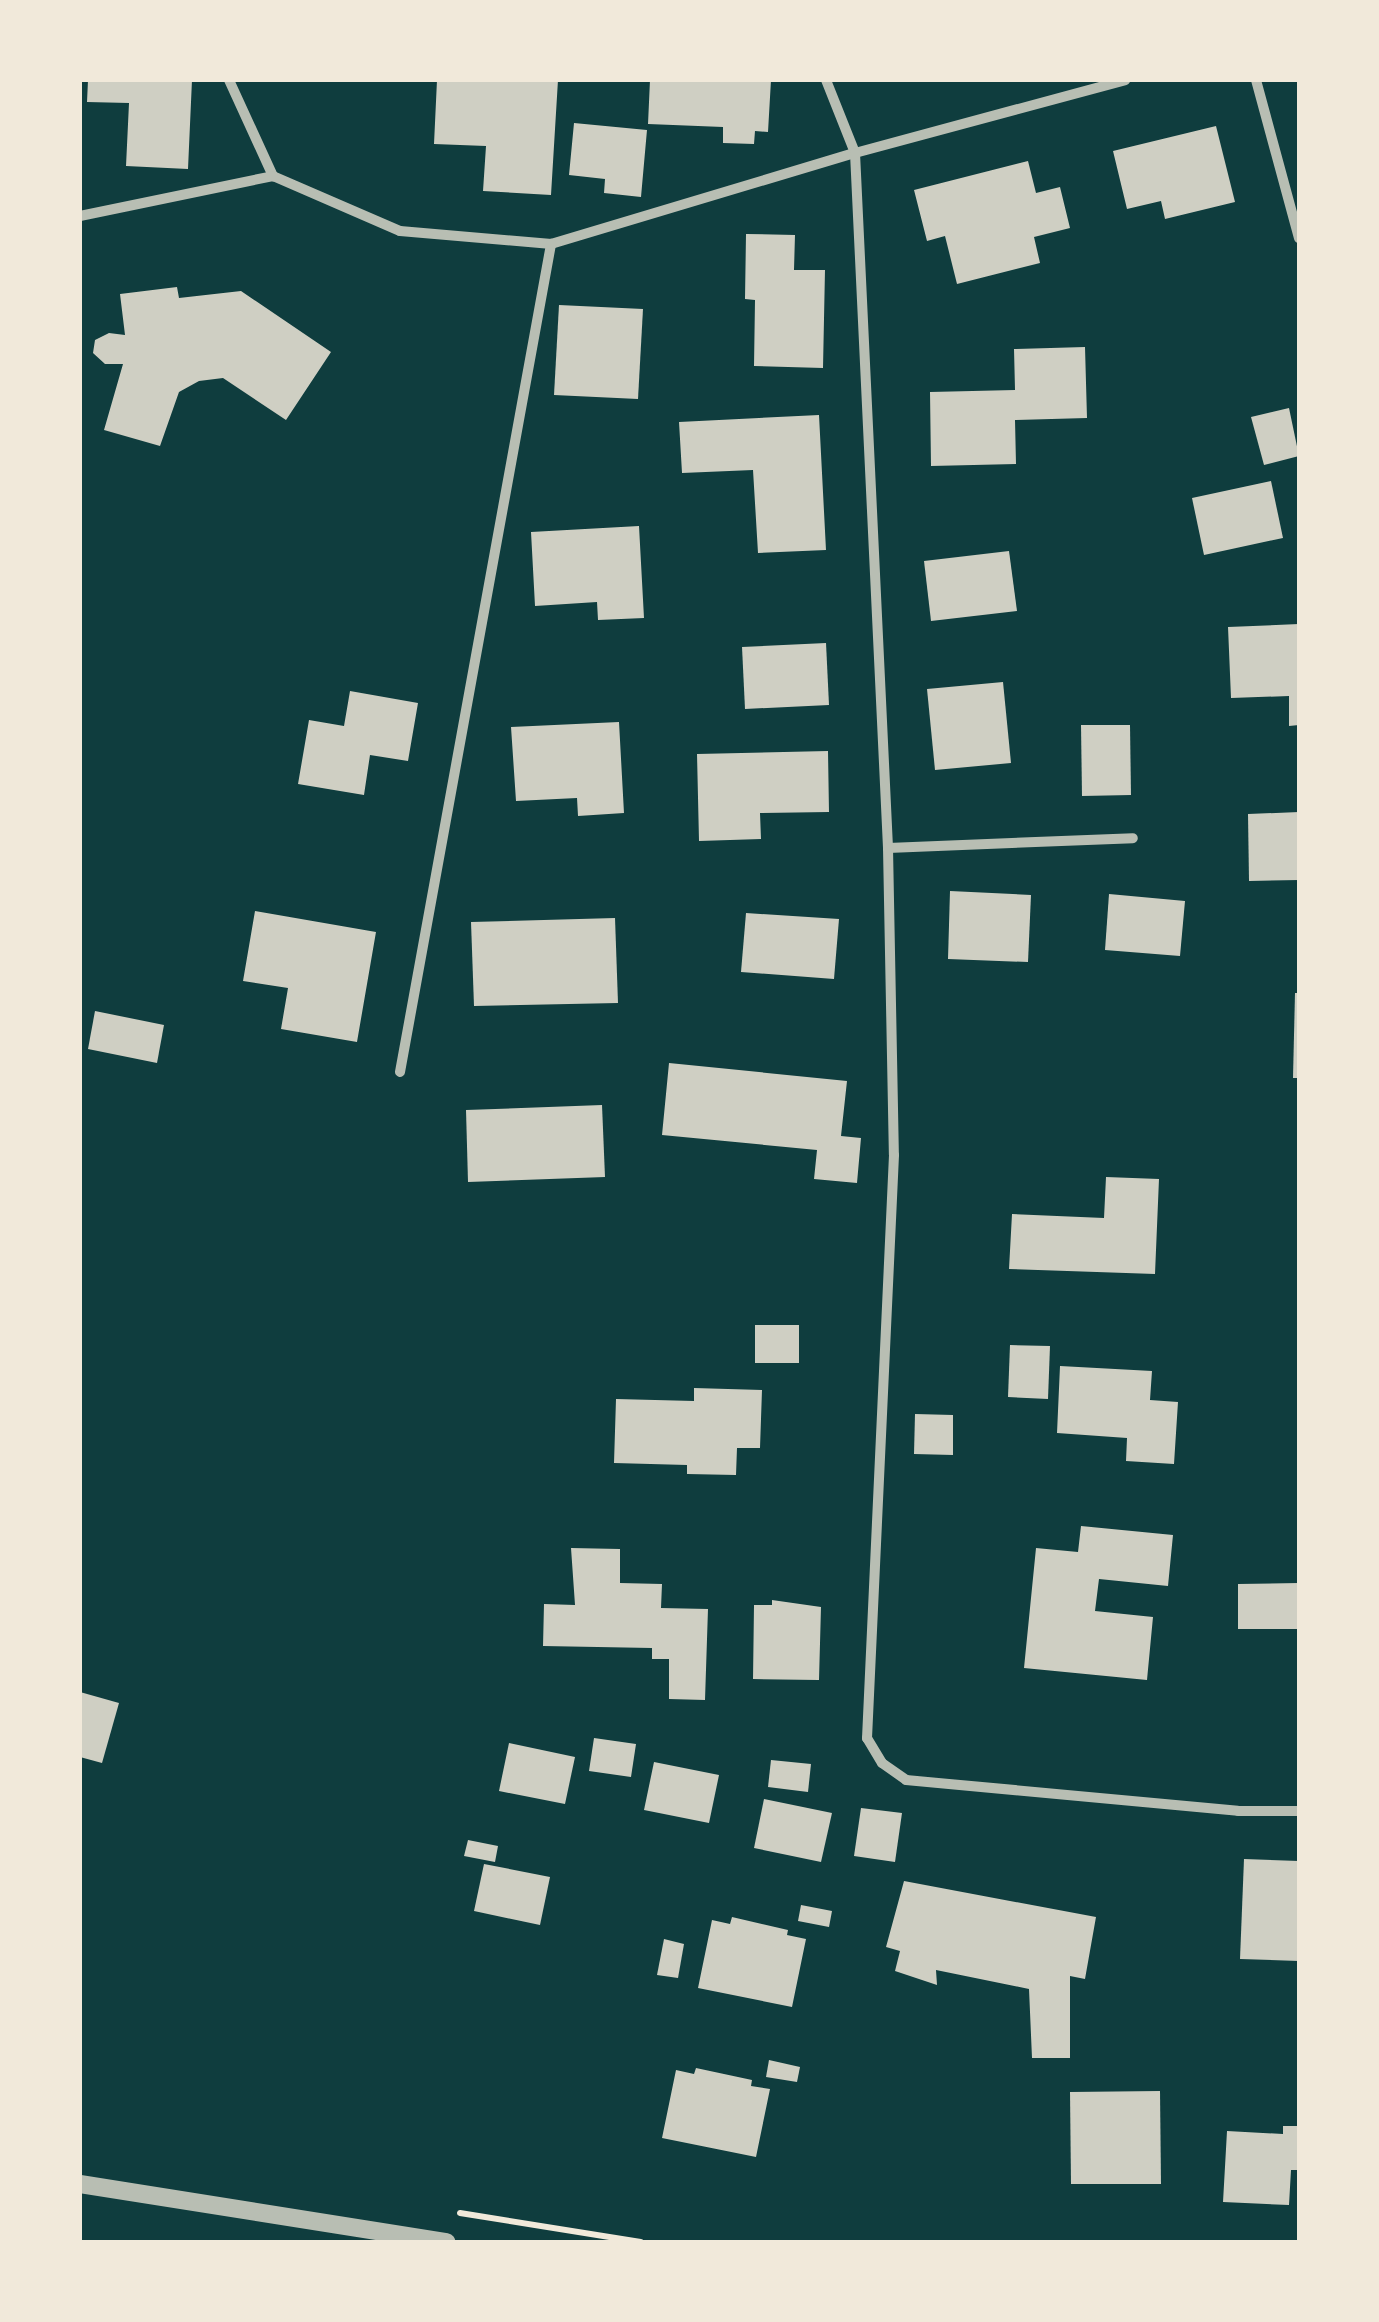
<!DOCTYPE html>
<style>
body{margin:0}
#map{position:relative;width:1379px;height:2322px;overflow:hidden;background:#0f3d3e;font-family:"Golos Text",sans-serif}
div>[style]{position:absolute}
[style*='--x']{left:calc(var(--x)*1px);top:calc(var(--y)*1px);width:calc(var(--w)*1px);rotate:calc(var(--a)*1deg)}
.building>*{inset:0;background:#cfcfc3}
.path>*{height:6px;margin:-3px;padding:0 3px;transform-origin:3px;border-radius:3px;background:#f1e9da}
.minor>*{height:10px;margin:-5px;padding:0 5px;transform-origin:5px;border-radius:5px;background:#b8beb3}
.tertiary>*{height:18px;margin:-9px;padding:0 9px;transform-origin:9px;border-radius:9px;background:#b8beb3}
span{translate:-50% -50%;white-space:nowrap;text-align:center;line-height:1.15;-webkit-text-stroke:9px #f1e9da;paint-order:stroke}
.frame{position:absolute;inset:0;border:82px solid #f1e9da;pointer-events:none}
</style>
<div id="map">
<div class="building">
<div style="clip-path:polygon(88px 80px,192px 80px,188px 169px,126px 166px,129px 103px,87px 102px)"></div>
<div style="clip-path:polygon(437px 80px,558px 80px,551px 195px,483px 191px,486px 146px,434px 144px)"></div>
<div style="clip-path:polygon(650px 80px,771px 80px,768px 132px,755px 131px,754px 144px,723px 143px,723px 127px,648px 124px)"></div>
<div style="clip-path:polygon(574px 123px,647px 130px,641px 197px,604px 193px,605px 179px,569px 175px)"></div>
<div style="clip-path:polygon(1216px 126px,1235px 202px,1165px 219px,1161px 201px,1127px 209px,1113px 151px)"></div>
<div style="clip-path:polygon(1028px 161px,1036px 193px,1060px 187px,1070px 228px,1034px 237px,1040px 263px,957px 284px,945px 236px,927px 241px,914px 190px)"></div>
<div style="clip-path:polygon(746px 234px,795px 235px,794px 270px,825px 270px,823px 368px,754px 366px,755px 300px,745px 299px)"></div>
<div style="clip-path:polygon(177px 287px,179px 298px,241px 291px,331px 352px,286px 420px,223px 378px,199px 381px,179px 392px,160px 446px,104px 430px,123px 364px,105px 364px,93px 353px,95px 340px,109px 333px,125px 335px,120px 294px)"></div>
<div style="clip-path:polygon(559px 305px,643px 309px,638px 399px,554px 395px)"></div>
<div style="clip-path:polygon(1085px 347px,1087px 418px,1015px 420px,1016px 464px,931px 466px,930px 392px,1015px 390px,1014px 349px)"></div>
<div style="clip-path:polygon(1289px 408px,1299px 456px,1264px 465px,1251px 417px)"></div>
<div style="clip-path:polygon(819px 415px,826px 550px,758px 553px,753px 470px,682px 473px,679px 422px)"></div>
<div style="clip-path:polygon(1271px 481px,1283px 538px,1204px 555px,1192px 498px)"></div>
<div style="clip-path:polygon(639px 526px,644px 618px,598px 620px,597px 602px,535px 606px,531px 532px)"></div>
<div style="clip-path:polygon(1009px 551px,1017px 611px,931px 621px,924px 561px)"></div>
<div style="clip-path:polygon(1299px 624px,1299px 725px,1289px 726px,1289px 696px,1231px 698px,1228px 627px)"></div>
<div style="clip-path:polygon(826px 643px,829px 705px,745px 709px,742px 647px)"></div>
<div style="clip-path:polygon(1003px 682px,1011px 763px,935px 770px,927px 689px)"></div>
<div style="clip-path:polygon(350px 691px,418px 703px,408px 761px,370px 755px,364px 795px,298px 784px,309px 720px,344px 726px)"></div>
<div style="clip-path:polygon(619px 722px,624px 813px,578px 816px,577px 798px,516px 801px,511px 727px)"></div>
<div style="clip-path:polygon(1081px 725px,1130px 725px,1131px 795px,1082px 796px)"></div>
<div style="clip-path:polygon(828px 751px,829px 812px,760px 813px,761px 839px,699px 841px,697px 754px)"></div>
<div style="clip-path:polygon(1299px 812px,1299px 880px,1249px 881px,1248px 814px)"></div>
<div style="clip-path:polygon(950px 891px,1031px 895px,1028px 962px,948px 959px)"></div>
<div style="clip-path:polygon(1109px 894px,1185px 901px,1180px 956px,1105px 950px)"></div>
<div style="clip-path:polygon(255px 911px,376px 932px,357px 1042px,281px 1029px,288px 988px,243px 981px)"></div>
<div style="clip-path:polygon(746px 913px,839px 919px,834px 979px,741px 972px)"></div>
<div style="clip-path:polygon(615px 918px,618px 1003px,474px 1006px,471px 922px)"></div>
<div style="clip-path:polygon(1295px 993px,1299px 993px,1299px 1078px,1293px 1078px)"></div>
<div style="clip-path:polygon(95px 1011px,164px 1025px,157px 1063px,88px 1049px)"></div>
<div style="clip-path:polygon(669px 1063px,847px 1081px,841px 1136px,861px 1138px,857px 1183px,814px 1179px,817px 1150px,662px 1135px)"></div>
<div style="clip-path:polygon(602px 1105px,605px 1177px,468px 1182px,466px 1110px)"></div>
<div style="clip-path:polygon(1106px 1177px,1159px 1179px,1155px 1274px,1009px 1269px,1012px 1214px,1104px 1218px)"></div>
<div style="clip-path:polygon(755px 1325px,799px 1325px,799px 1363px,755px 1363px)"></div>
<div style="clip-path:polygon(1010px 1345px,1050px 1346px,1048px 1399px,1008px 1397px)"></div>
<div style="clip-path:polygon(1060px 1366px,1152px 1371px,1150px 1400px,1178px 1402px,1174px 1464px,1126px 1461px,1127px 1438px,1057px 1433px)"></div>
<div style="clip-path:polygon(694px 1388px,762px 1390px,760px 1448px,737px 1448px,736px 1475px,687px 1474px,687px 1465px,614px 1463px,616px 1399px,694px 1401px)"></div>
<div style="clip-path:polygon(915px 1414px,953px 1415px,953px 1455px,914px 1454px)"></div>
<div style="clip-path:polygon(1081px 1526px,1173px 1535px,1168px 1586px,1099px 1579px,1095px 1611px,1153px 1617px,1147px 1680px,1024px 1668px,1036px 1548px,1078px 1552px)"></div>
<div style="clip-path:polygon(571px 1548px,620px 1549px,620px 1583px,662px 1584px,661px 1608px,708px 1609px,705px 1700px,669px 1699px,669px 1659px,652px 1659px,652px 1648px,543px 1646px,544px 1604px,575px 1605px)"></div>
<div style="clip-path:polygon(1299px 1583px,1299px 1629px,1238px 1629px,1238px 1584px)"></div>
<div style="clip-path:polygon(772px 1600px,821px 1607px,819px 1680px,753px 1679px,754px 1605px,772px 1605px)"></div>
<div style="clip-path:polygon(80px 1692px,119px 1703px,102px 1763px,80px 1757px)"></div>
<div style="clip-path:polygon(594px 1738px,636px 1744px,631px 1777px,589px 1771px)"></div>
<div style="clip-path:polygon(509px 1743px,575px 1757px,565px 1804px,499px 1791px)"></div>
<div style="clip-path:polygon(771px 1760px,811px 1764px,808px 1792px,768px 1787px)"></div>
<div style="clip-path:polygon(654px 1762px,719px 1775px,709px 1823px,644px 1810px)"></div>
<div style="clip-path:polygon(764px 1799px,832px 1813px,821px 1862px,754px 1848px)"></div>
<div style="clip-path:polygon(861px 1808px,902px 1813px,895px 1862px,854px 1856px)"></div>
<div style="clip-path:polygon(468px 1840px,498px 1846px,495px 1862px,464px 1856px)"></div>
<div style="clip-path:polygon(1244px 1859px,1299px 1861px,1299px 1961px,1240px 1959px)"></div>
<div style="clip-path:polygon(484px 1864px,550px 1877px,540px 1925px,474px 1911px)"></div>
<div style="clip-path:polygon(904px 1881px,1096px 1917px,1085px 1979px,1070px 1976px,1070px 2058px,1032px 2058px,1029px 1989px,936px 1970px,937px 1985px,895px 1971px,900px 1951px,886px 1947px)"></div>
<div style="clip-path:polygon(801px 1905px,832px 1911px,829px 1927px,798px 1921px)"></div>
<div style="clip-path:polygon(732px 1917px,788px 1930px,787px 1935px,806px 1939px,792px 2007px,698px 1988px,712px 1920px,730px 1924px)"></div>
<div style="clip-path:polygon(664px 1939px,684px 1944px,678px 1978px,657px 1975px)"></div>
<div style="clip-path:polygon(769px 2060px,800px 2067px,797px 2082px,766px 2077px)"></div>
<div style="clip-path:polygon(696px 2068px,752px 2080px,751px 2086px,770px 2089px,756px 2157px,662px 2138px,676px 2070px,694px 2074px)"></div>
<div style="clip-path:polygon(1160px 2091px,1161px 2184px,1071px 2184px,1070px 2092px)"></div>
<div style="clip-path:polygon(1283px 2126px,1299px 2126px,1299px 2170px,1291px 2170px,1289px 2205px,1223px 2202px,1227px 2131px,1283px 2134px)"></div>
</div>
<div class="path">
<div style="--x:460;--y:2213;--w:183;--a:9.1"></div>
</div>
<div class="minor">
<div style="--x:229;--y:80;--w:106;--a:65.4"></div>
<div style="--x:273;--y:176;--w:138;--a:23.4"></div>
<div style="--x:400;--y:231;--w:152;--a:4.9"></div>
<div style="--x:551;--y:244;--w:317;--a:-16.7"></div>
<div style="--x:855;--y:153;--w:280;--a:-15.1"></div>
<div style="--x:826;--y:80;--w:79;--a:68.3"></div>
<div style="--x:855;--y:153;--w:696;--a:87.28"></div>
<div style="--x:888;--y:848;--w:307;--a:88.9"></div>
<div style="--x:894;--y:1155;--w:584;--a:92.65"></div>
<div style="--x:867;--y:1738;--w:29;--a:59"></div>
<div style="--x:882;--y:1763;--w:29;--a:35"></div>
<div style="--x:906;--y:1780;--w:333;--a:5.3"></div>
<div style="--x:1238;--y:1811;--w:61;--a:0"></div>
<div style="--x:1256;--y:80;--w:164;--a:74.8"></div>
<div style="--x:80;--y:216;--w:197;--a:-11.7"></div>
<div style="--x:888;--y:848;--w:245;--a:-2.3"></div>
<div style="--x:400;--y:1072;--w:842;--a:-79.66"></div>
</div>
<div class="tertiary">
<div style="--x:80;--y:2184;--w:371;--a:9"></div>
</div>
<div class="frame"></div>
</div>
